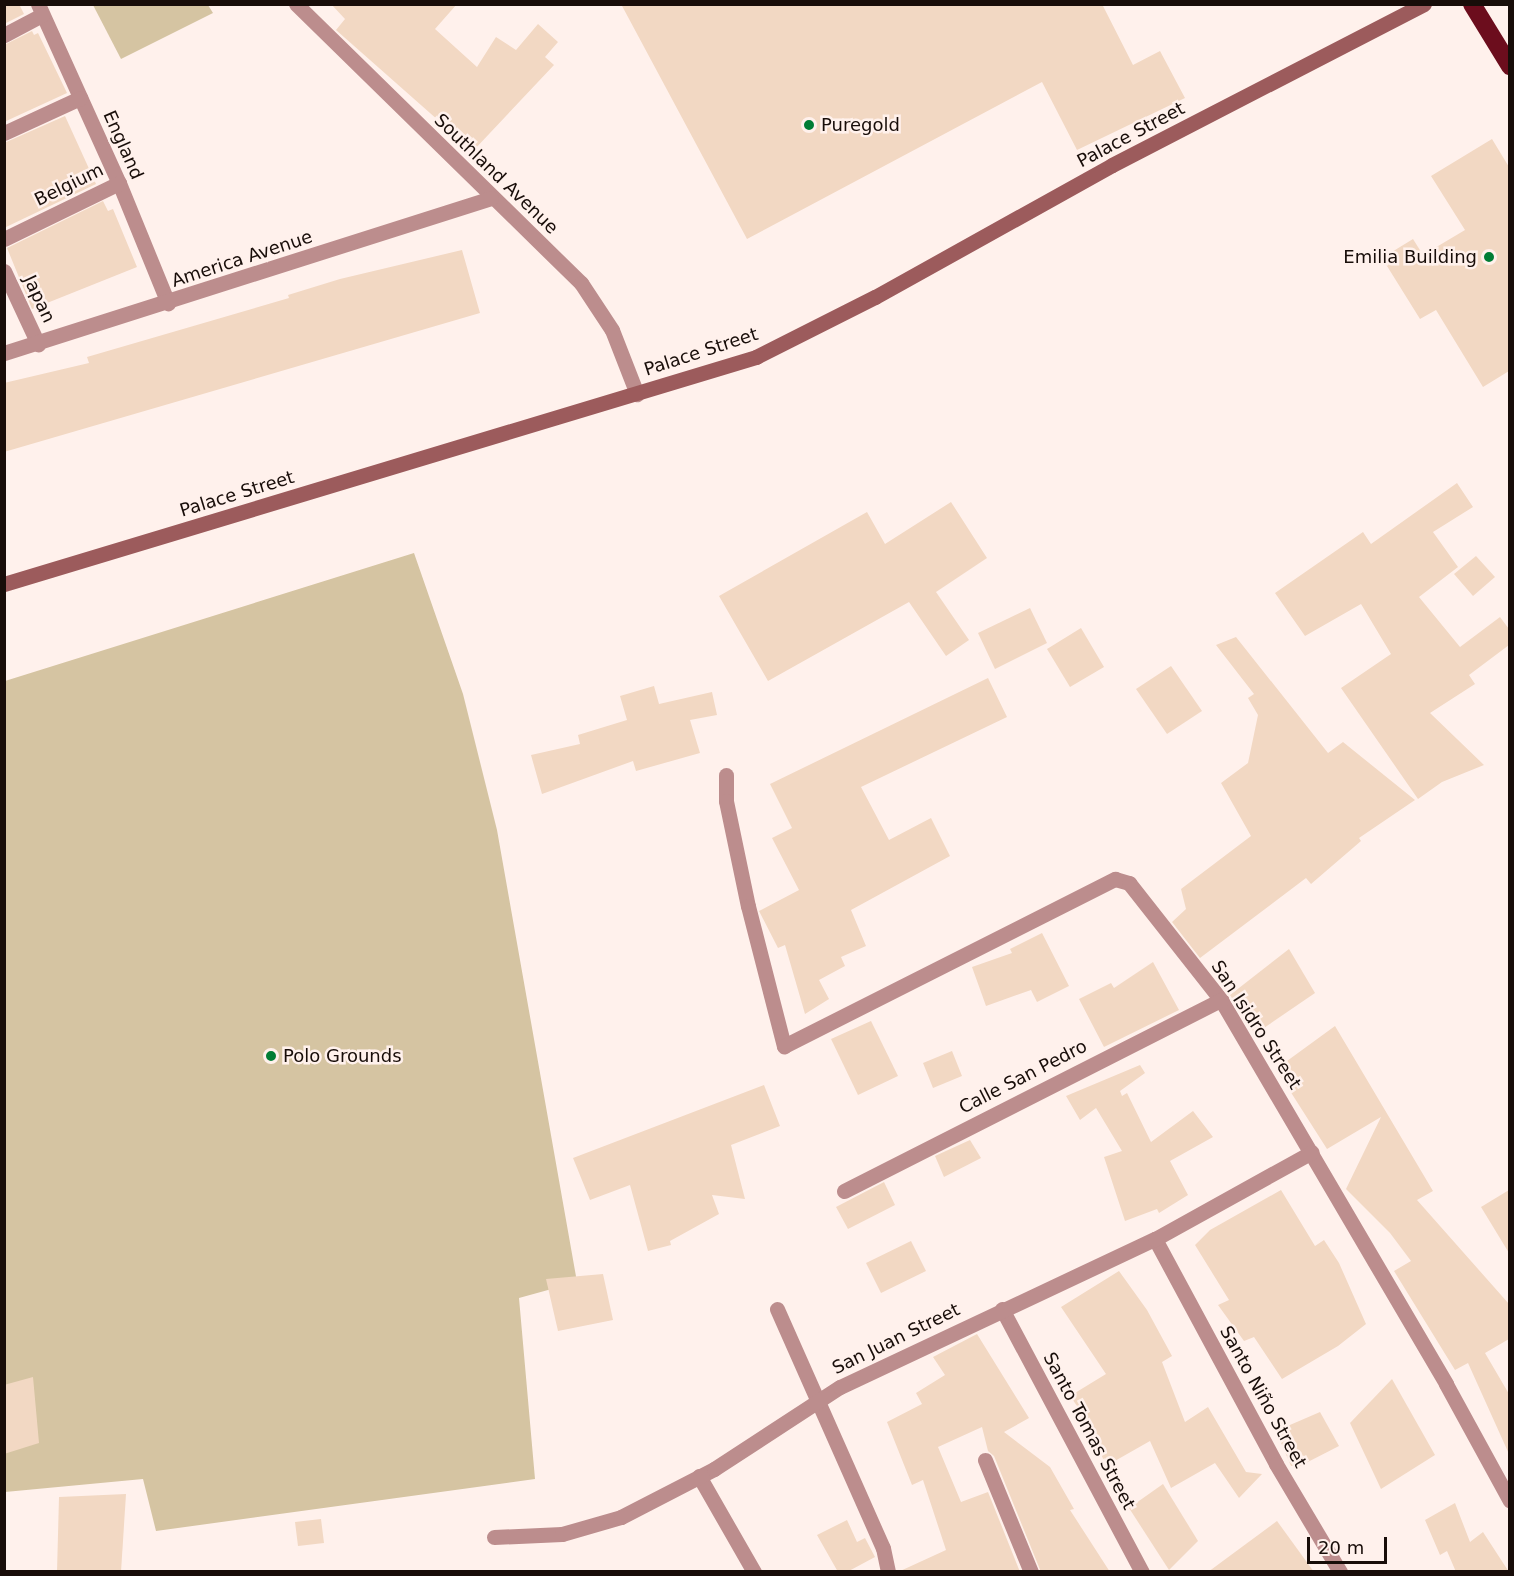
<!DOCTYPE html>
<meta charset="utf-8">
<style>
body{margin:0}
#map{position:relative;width:1514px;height:1576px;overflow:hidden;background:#fff1ec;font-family:"DejaVu Sans",sans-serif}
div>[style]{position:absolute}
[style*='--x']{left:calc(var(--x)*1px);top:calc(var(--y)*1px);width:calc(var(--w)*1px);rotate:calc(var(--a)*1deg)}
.green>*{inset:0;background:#d5c4a2}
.building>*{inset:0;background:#f2d8c3}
.street>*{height:15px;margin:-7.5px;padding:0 7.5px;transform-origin:7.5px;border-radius:7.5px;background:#bc8d8d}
.secondary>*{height:15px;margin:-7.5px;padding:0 7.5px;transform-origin:7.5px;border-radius:7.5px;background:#9c5b5c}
.highway>*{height:18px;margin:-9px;padding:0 9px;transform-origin:9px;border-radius:9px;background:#6c0d1d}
.dots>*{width:16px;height:16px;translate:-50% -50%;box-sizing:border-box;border:3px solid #fff1ec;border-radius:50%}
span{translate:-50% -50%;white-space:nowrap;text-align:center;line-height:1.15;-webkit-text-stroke:5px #fff1ec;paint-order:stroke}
.poi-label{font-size:18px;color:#180d09}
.left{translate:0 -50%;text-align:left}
.right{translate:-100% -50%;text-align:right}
.street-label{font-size:18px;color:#180d09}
.frame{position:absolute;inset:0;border:6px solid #180d09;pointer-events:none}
.scale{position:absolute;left:1307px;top:1537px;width:80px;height:27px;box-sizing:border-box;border:3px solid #180d09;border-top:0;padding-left:8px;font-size:18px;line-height:21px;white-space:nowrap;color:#180d09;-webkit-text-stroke:4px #fff1ec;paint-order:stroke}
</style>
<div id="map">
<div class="green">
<div style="clip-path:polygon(93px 5px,208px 5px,213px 13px,121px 59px)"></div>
<div style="clip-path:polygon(414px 553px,463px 694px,497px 830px,577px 1282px,519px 1298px,535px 1479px,156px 1531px,143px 1479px,5px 1492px,5px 681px)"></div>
</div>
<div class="building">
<div style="clip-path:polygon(4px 4px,19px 4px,24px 14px,4px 24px)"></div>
<div style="clip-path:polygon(331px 4px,457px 4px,435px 29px,477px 67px,496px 37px,516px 50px,538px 24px,558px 42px,545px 57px,554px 65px,473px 151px,336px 30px,345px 19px)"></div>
<div style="clip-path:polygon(621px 4px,1102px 4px,1133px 65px,1160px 51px,1185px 98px,1077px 150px,1042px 82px,747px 239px)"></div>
<div style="clip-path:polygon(32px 31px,34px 35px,38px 33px,67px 93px,4px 122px,4px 45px)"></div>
<div style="clip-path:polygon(65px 116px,96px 184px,4px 228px,4px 143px)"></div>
<div style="clip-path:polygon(1492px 139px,1509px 167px,1509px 371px,1483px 387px,1436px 310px,1420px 319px,1382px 258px,1413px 239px,1423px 255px,1465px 230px,1431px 176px)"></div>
<div style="clip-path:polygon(103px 201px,108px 211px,113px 209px,137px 267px,32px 309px,7px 248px)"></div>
<div style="clip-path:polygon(462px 250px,480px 313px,4px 452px,4px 383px,89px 363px,87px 357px,289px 298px,288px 295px,340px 279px)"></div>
<div style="clip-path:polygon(1457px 483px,1473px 507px,1433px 532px,1458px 567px,1419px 597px,1460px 647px,1500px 617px,1509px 629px,1509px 645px,1469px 675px,1475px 684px,1430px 713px,1484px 765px,1442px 782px,1418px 799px,1341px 688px,1391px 654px,1361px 604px,1305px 636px,1275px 593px,1363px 532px,1371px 544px)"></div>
<div style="clip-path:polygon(951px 502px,987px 558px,936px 592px,969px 640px,946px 656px,909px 602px,768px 681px,719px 596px,867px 512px,885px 544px)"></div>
<div style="clip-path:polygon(1476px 556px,1495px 577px,1473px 596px,1454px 574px)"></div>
<div style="clip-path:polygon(1030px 608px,1047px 643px,995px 669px,978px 633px)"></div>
<div style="clip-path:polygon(1081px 628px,1104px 667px,1070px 687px,1047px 649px)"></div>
<div style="clip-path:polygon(1236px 637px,1328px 753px,1343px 742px,1415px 800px,1359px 838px,1361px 841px,1311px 884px,1306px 878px,1200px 958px,1172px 922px,1186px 909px,1181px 889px,1251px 836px,1221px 783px,1248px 763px,1258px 715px,1248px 698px,1254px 694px,1216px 645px)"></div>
<div style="clip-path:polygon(1171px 666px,1202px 711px,1167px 734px,1136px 689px)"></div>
<div style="clip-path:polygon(988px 678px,1007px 717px,861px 787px,889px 840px,931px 818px,950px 856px,851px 910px,866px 946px,841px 957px,845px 966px,819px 980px,829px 999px,805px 1014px,785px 945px,778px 948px,759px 911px,799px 890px,772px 838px,792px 828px,770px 784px)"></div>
<div style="clip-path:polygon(654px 686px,659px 704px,712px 692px,717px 715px,690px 720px,700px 753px,636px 771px,633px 761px,542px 794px,531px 755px,580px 744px,578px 735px,627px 720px,620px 696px)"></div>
<div style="clip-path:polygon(1042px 933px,1069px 986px,1037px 1002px,1031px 990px,986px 1006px,972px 967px,1012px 953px,1010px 949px)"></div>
<div style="clip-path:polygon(1289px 949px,1315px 993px,1255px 1034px,1230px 995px)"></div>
<div style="clip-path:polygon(1153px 962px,1179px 1010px,1104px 1047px,1079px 999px,1111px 983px,1114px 988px)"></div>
<div style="clip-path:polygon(871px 1021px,898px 1076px,858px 1095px,831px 1039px)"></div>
<div style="clip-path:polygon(1335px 1026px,1433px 1191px,1417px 1200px,1509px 1304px,1509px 1339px,1485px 1353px,1509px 1394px,1509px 1454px,1468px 1363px,1455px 1370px,1394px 1271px,1411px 1261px,1390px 1233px,1346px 1189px,1381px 1117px,1327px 1149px,1276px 1069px)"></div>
<div style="clip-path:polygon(952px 1051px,962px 1076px,933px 1088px,923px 1063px)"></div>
<div style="clip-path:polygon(1140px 1065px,1145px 1073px,1120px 1091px,1122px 1096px,1127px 1093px,1151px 1142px,1193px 1111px,1213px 1137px,1170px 1161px,1188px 1195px,1159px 1213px,1157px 1209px,1125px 1221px,1104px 1157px,1122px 1151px,1096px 1108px,1080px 1120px,1066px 1096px)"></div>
<div style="clip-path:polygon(764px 1085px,780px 1126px,731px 1145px,745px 1199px,712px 1195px,719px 1214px,670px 1241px,671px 1245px,648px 1251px,630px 1185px,590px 1200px,573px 1158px)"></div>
<div style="clip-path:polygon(970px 1140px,981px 1158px,944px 1177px,935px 1156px)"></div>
<div style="clip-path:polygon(884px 1182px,895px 1205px,848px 1229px,836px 1207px)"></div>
<div style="clip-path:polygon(1281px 1190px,1315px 1246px,1324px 1240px,1339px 1263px,1366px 1324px,1338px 1346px,1282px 1379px,1254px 1337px,1244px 1341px,1218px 1305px,1229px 1300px,1195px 1245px,1210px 1230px)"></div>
<div style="clip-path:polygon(1509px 1190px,1509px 1253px,1481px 1207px)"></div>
<div style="clip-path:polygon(911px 1241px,926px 1271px,881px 1293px,866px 1263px)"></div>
<div style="clip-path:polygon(1119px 1271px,1147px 1310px,1172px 1356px,1162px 1362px,1185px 1422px,1208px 1407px,1246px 1472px,1262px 1474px,1239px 1498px,1215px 1463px,1171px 1488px,1150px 1441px,1106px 1466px,1087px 1420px,1070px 1396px,1106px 1374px,1061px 1307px)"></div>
<div style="clip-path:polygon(603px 1274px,613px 1320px,558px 1331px,546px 1279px)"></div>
<div style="clip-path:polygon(977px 1334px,1029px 1418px,1004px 1432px,1050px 1467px,1074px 1509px,1070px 1510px,1110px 1572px,1041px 1572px,994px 1456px,988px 1451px,982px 1427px,938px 1447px,961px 1502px,988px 1492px,1020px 1572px,898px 1572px,946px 1550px,923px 1480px,912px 1485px,887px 1422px,922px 1404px,916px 1393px,945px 1375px,933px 1357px)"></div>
<div style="clip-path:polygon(33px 1377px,39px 1443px,4px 1454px,4px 1385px)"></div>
<div style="clip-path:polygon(1392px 1379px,1435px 1455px,1381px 1489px,1350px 1423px)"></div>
<div style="clip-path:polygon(1320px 1412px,1339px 1446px,1300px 1466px,1291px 1466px,1276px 1431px)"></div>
<div style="clip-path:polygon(1163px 1484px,1198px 1541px,1169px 1570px,1129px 1508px)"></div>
<div style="clip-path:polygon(126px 1494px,121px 1572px,57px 1572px,59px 1497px)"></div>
<div style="clip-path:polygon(1455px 1503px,1470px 1542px,1483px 1532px,1509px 1572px,1456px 1572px,1447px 1551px,1440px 1555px,1425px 1520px)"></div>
<div style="clip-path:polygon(321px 1519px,324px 1543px,298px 1546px,295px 1522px)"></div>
<div style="clip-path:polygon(847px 1520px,857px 1542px,865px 1538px,875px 1557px,847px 1572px,838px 1572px,817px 1535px)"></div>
<div style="clip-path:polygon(1277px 1521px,1314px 1572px,1208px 1572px)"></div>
</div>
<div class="street">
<div style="--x:38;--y:4;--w:196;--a:65.7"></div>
<div style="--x:119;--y:183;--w:130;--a:67.8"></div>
<div style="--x:296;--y:4;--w:399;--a:44.4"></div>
<div style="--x:581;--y:283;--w:56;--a:56.6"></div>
<div style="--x:612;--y:330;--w:69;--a:68.7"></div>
<div style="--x:4;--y:35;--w:43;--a:-27.8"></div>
<div style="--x:4;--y:133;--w:84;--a:-24.7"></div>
<div style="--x:4;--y:239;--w:128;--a:-26"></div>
<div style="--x:4;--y:271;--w:81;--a:65"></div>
<div style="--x:4;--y:353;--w:511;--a:-17.65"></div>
<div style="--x:726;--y:775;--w:26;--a:90"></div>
<div style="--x:726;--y:801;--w:107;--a:78.2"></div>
<div style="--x:748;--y:906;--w:145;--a:75.6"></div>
<div style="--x:784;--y:1046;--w:371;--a:-26.8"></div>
<div style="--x:1115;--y:879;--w:15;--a:16"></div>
<div style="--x:1129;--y:883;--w:149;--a:51.8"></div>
<div style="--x:1221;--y:1000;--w:445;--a:59.6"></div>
<div style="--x:1446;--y:1384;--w:133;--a:61.3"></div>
<div style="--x:844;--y:1191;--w:423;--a:-26.9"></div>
<div style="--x:1155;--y:1239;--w:255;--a:61.7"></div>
<div style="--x:1276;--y:1464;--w:126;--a:59.3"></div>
<div style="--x:777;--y:1309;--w:261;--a:66.1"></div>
<div style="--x:883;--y:1548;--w:25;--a:78"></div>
<div style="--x:1002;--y:1309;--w:298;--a:62"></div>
<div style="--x:985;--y:1460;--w:121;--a:67.7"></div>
<div style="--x:699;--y:1476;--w:111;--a:60.2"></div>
<div style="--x:494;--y:1537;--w:68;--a:-2.5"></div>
<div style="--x:562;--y:1534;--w:61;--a:-16.1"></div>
<div style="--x:621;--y:1517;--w:105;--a:-27.3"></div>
<div style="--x:714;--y:1469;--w:150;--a:-33.1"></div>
<div style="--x:840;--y:1387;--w:348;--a:-25.2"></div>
<div style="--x:1155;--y:1239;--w:179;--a:-29"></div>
</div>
<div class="secondary">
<div style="--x:4;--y:584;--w:786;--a:-16.8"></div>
<div style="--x:756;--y:357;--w:133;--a:-26.8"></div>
<div style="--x:875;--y:297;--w:271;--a:-29.1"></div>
<div style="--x:1112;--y:165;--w:351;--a:-27.3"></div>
</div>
<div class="highway">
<div style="--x:1472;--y:4;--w:73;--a:58.5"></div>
</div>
<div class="dots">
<div style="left:809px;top:125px;background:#017d35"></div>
<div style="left:1489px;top:257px;background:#017d35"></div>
<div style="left:271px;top:1056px;background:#017d35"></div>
</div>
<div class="poi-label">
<span class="left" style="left:821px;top:125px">Puregold</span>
<span class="right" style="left:1477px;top:257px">Emilia Building</span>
<span class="left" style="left:283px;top:1056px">Polo Grounds</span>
</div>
<div class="street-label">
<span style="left:1131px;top:135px;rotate:-28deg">Palace Street</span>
<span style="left:123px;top:145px;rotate:66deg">England</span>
<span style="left:496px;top:174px;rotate:44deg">Southland Avenue</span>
<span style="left:69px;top:185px;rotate:-26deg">Belgium</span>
<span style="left:242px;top:259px;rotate:-18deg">America Avenue</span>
<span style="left:39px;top:299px;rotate:65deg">Japan</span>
<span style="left:701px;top:352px;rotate:-18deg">Palace Street</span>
<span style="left:237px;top:494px;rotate:-17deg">Palace Street</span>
<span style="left:1256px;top:1025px;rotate:57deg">San Isidro Street</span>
<span style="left:1023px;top:1077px;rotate:-27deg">Calle San Pedro</span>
<span style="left:896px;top:1339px;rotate:-26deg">San Juan Street</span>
<span style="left:1263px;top:1397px;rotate:61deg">Santo Niño Street</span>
<span style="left:1089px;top:1431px;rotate:62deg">Santo Tomas Street</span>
</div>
<div class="frame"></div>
<div class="scale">20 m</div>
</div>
